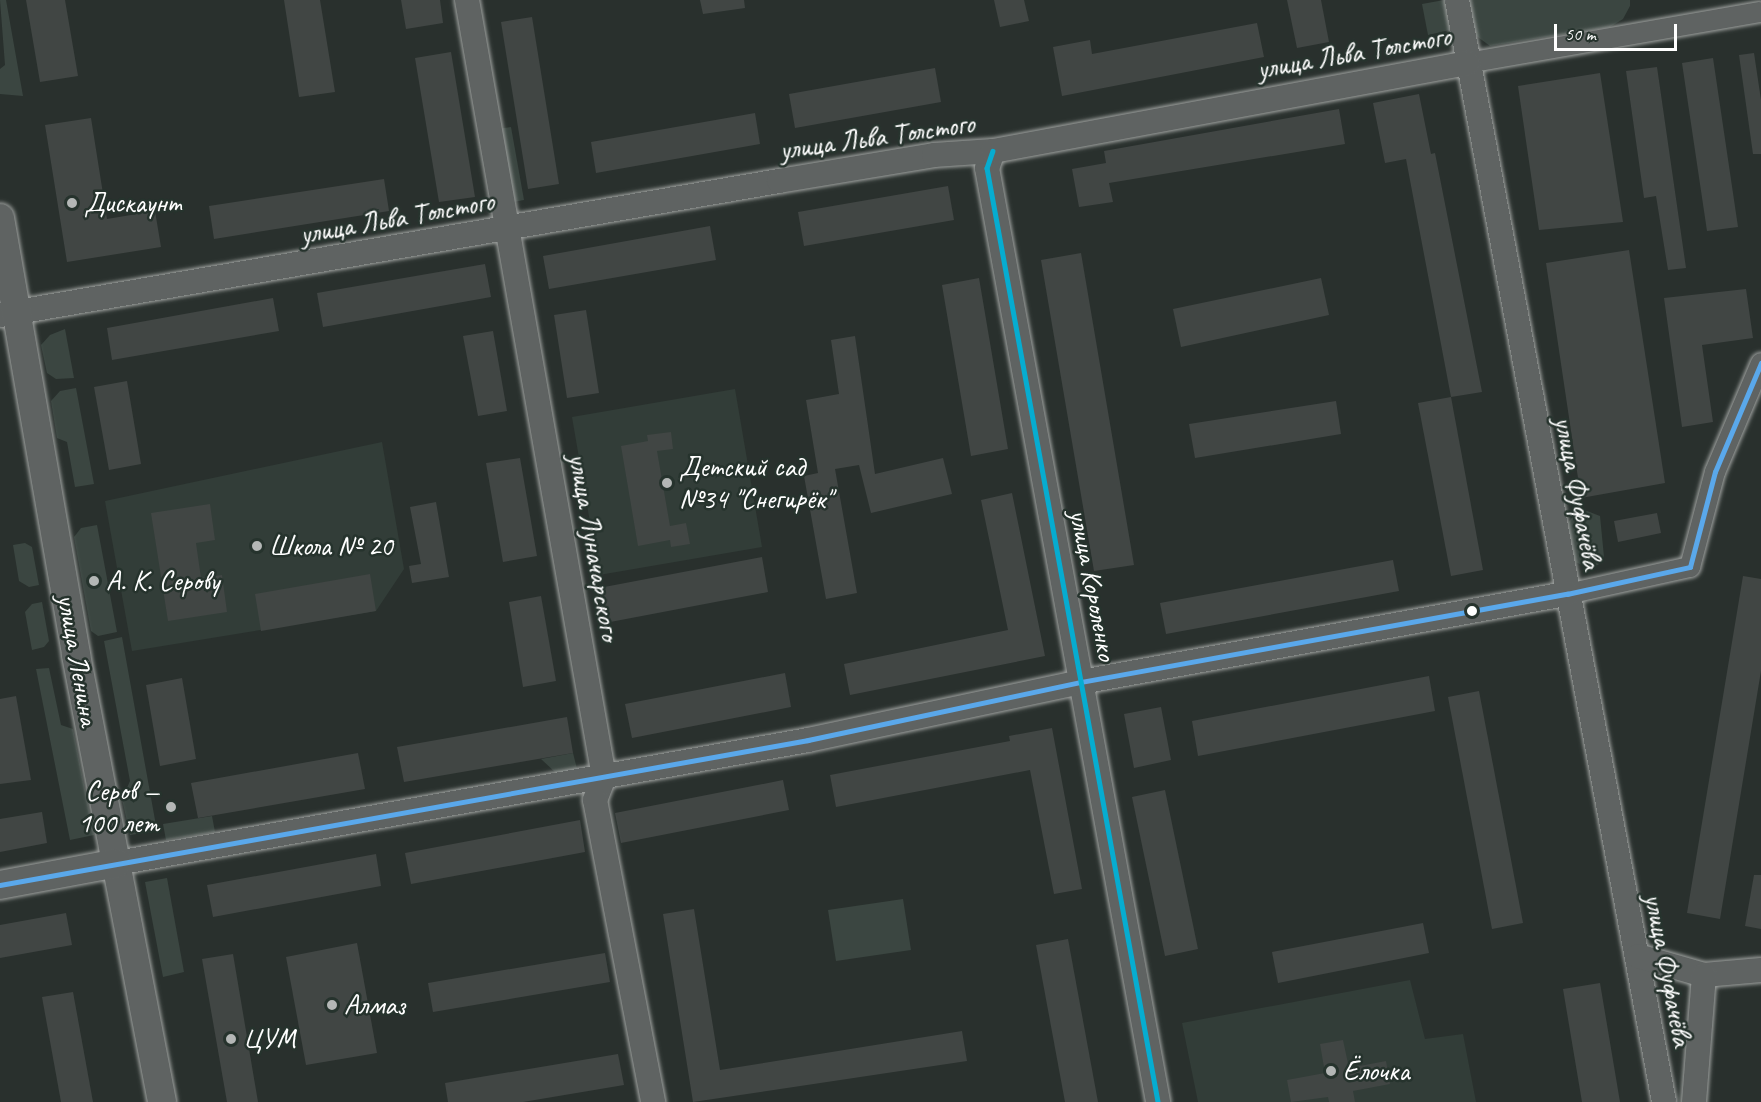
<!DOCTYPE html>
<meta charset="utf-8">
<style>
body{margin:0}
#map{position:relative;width:1761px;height:1102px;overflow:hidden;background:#29302d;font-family:Caveat,sans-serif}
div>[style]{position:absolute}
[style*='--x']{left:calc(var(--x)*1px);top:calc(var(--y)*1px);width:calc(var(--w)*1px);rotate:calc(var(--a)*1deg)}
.built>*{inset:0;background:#323d38}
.green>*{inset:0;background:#3b4641}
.building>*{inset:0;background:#414644}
.roads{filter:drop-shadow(0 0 2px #9fa2a0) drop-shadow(0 0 2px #9fa2a0)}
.minor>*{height:20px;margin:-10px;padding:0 10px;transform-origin:10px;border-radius:10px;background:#5f6362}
.tertiary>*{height:24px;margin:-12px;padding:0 12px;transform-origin:12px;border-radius:12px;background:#5f6362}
.secondary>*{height:28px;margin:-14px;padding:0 14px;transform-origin:14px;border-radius:14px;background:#5f6362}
.bus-1>*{height:4.5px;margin:-2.25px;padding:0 2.25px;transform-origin:2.25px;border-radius:2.25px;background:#5aa8eb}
.bus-2>*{height:4.5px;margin:-2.25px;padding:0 2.25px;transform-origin:2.25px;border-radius:2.25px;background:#06acd0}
.dots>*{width:16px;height:16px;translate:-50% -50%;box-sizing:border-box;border:3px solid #26332d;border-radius:50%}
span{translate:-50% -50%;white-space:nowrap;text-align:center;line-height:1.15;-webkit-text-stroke:5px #26332d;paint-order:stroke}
.street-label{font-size:28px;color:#fff}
.poi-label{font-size:28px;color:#fff}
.left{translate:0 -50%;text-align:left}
.right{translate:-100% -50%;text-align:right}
.scale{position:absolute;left:1554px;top:24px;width:123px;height:27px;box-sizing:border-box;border:3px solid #fff;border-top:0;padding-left:8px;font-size:18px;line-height:21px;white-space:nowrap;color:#fff;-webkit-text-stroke:4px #26332d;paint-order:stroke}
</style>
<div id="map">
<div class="built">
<div style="clip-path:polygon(735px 389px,762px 547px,599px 575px,572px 417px)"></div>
<div style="clip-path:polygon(382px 442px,404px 569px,376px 611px,132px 651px,105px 501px)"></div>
<div style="clip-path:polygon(1410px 980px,1425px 1039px,1463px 1034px,1476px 1102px,1198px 1102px,1182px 1023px)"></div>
</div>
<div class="green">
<div style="clip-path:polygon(0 0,6px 0,23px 96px,0 94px,0 69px,5px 65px)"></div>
<div style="clip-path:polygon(1444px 0,1450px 30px,1428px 35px,1422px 4px)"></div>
<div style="clip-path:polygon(1469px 0,1630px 0,1630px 6px,1623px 19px,1610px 27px,1490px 46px,1475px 35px)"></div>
<div style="clip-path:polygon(511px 127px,524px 200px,508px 203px,495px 129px)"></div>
<div style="clip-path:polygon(65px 329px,74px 378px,56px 379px,47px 373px,41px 345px,50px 335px)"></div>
<div style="clip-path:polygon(76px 388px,94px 484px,75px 487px,67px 442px,57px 438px,51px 401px,60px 391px)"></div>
<div style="clip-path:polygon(1587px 511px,1600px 516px,1604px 557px,1598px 565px,1587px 567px,1575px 562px,1568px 523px,1574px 515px)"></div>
<div style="clip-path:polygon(97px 525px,117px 632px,98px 636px,91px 631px,74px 537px,81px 528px)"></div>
<div style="clip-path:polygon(25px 543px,32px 547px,39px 585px,29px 587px,19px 581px,13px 545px)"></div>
<div style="clip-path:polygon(42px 602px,49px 641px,44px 647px,32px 650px,25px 612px,32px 604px)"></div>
<div style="clip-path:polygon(122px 637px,157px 831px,130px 835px,122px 799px,130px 781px,104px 641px)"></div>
<div style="clip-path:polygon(49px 668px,61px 725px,73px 729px,94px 835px,70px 840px,36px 669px)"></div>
<div style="clip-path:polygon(573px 753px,577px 769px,556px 773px,541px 759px)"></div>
<div style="clip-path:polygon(212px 816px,215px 832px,166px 840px,163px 824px)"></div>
<div style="clip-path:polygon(167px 878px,184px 972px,163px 977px,145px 882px)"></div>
<div style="clip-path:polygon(903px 899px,911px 950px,836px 961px,828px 910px)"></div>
</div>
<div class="building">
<div style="clip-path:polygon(26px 0,65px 0,78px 76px,40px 82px)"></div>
<div style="clip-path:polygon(284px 0,320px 0,335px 92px,299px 97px)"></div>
<div style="clip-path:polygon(401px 0,440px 0,443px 23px,406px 29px)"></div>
<div style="clip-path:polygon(700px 0,744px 0,745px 8px,703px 14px)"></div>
<div style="clip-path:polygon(994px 0,1024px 0,1029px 21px,1000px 27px)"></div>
<div style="clip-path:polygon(1287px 0,1321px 0,1329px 42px,1297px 48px)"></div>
<div style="clip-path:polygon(532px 17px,559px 184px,528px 189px,501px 22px)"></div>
<div style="clip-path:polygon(1257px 23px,1264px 57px,1062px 96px,1053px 47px,1090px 40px,1092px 54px)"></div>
<div style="clip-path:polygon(451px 52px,475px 197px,439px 202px,415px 58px)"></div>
<div style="clip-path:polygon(1754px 53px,1761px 100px,1761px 154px,1753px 154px,1739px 55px)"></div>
<div style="clip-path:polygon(1713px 58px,1738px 227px,1707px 231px,1682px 63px)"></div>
<div style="clip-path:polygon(1657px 67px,1686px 268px,1668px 270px,1656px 196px,1644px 198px,1626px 71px)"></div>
<div style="clip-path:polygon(935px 68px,941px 102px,795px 128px,789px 94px)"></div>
<div style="clip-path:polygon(1600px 73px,1623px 222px,1539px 230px,1518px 86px)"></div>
<div style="clip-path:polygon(1419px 94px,1431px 154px,1435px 153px,1482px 392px,1451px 397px,1406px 159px,1385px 163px,1373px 103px)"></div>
<div style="clip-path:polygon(1339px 109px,1345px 144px,1109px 183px,1113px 202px,1079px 207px,1072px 169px,1106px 163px,1104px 151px)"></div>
<div style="clip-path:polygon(755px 113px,760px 144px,596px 173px,591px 142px)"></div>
<div style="clip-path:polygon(91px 118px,107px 219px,155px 211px,161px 247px,67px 262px,45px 125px)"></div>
<div style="clip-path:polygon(384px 179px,389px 211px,214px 239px,209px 206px)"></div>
<div style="clip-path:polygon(948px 186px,954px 220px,804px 246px,798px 212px)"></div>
<div style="clip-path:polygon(710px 226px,716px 260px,549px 289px,543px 256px)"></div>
<div style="clip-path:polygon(1629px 250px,1665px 483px,1581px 498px,1546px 263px)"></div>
<div style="clip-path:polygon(1081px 253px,1134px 565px,1094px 571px,1041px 260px)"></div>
<div style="clip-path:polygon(485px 264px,491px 297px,323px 327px,317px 293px)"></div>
<div style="clip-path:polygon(979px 278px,1008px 449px,971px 456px,942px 285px)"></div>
<div style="clip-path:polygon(1321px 278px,1329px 315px,1181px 347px,1173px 309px)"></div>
<div style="clip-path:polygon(1746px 289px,1753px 338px,1702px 345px,1713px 422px,1682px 427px,1664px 298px)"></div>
<div style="clip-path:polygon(273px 298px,279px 331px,112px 360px,107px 328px)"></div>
<div style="clip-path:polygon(586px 310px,599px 393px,567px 398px,554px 315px)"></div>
<div style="clip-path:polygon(493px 331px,507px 411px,478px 416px,463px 336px)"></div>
<div style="clip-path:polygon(855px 336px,875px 474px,943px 458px,952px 494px,871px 513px,859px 465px,835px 469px,857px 593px,826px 599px,804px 476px,818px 473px,806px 400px,839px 394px,831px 340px)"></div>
<div style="clip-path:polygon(127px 381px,141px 464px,109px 470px,94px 387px)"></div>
<div style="clip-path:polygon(1451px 397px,1483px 570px,1451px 576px,1418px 403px)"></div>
<div style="clip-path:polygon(1336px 401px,1341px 434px,1195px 458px,1189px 424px)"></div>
<div style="clip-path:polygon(671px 432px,673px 449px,657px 451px,670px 526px,686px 523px,690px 544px,671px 547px,670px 540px,638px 546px,621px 446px,648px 441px,647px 435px)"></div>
<div style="clip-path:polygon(520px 458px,537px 556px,503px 562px,486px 463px)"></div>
<div style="clip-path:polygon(1012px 493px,1045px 656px,850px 695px,844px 664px,1008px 630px,981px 500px)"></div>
<div style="clip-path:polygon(436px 502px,449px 577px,412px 583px,409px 566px,421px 564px,410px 507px)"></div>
<div style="clip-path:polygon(210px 504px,215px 540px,196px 543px,201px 578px,222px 575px,227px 612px,168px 621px,151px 513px)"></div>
<div style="clip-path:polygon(1657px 513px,1661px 533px,1618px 542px,1614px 521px)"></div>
<div style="clip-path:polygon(762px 557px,768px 592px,605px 623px,599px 588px)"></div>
<div style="clip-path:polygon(1393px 560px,1399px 591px,1166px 634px,1160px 603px)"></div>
<div style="clip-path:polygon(370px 574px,376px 611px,261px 631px,255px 594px)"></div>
<div style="clip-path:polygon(1743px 576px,1761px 579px,1761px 671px,1720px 919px,1687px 913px)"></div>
<div style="clip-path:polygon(541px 596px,556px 681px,523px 687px,509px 602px)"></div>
<div style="clip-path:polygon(785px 673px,791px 707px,632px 738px,625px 704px)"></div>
<div style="clip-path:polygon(1429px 676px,1435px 711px,1198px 756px,1192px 721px)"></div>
<div style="clip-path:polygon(182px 678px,196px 759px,160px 766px,146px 685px)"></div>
<div style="clip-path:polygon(1479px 691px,1523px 923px,1492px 929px,1448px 697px)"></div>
<div style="clip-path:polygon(16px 696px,31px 780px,0 784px,0 699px)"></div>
<div style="clip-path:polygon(1161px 707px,1171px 760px,1134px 768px,1124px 714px)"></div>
<div style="clip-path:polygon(567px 717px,573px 753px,404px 782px,397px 747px)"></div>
<div style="clip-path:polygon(1052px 728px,1082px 889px,1054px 894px,1030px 770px,836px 807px,830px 775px,1010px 741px,1009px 736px)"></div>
<div style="clip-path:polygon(358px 753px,365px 789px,198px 818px,191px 783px)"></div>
<div style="clip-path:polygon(783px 780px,789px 810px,621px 843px,615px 813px)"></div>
<div style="clip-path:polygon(1165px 790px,1198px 949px,1165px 956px,1132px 797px)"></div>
<div style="clip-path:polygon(42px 812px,47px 843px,0 852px,0 819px)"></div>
<div style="clip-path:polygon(580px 820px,585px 852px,411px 884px,405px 853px)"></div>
<div style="clip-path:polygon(376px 854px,381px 886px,213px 917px,207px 885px)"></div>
<div style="clip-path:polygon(1754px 875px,1761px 875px,1761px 929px,1745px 926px)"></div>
<div style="clip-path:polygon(694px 909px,720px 1070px,962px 1031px,967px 1061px,693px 1102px,663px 914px)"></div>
<div style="clip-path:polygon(66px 913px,72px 945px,0 958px,0 925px)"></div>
<div style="clip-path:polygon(1423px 923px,1429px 953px,1278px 983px,1272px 952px)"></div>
<div style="clip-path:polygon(1068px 939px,1098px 1102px,1065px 1102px,1036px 945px)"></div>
<div style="clip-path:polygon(357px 943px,377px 1053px,306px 1065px,286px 957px)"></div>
<div style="clip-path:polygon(605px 953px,610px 982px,433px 1012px,428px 983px)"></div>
<div style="clip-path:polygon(233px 954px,258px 1102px,227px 1102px,202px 959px)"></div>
<div style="clip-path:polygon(1600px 983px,1620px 1102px,1582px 1102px,1563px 989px)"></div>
<div style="clip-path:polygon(73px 992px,93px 1102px,61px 1102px,42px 997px)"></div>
<div style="clip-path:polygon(1343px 1040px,1349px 1068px,1386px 1061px,1390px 1084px,1353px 1091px,1355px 1102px,1329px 1102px,1328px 1097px,1291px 1102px,1287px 1080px,1325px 1073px,1320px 1044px)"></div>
<div style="clip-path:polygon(618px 1054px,624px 1085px,523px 1102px,448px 1102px,445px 1083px)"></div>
</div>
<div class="roads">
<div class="minor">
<div style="--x:1468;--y:63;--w:297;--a:-9.9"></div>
<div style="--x:1567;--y:594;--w:126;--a:-12.4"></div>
<div style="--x:1690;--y:567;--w:98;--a:-75.3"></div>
<div style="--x:1715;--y:472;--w:118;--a:-67.1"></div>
</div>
<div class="tertiary">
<div style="--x:467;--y:0;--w:789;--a:80"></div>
<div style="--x:604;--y:777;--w:25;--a:111"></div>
<div style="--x:595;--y:800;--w:308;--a:79.1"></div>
<div style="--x:1457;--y:0;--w:1121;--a:79.36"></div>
<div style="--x:993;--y:151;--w:18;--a:109"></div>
<div style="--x:987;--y:168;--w:950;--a:79.62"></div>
<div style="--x:0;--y:315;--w:790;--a:-9.76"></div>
<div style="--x:779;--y:181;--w:157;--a:-9.5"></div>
<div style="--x:934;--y:155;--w:59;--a:-3.9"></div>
<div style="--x:993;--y:151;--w:483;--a:-10.5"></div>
<div style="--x:117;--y:863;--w:702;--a:-10.09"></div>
<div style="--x:808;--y:740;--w:279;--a:-12"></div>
<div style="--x:1081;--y:682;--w:494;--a:-10.3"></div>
<div style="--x:1638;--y:956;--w:69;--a:16.1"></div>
<div style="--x:1704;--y:975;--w:57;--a:-5"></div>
<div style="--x:1694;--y:1102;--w:127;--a:-85.5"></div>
</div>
<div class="secondary">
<div style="--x:0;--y:218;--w:444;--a:80.1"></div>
<div style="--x:76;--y:655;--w:455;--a:79.1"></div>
<div style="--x:0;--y:885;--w:119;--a:-10.6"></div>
</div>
</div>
<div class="bus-1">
<div style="--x:0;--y:885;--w:821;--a:-10.17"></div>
<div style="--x:808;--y:740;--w:279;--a:-12"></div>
<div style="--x:1081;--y:682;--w:494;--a:-10.3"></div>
<div style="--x:1567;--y:594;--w:126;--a:-12.4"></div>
<div style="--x:1690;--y:567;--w:98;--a:-75.3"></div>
<div style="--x:1715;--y:472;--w:118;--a:-67.1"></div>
</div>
<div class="bus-2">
<div style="--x:993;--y:151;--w:18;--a:109"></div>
<div style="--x:987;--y:168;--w:950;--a:79.62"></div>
</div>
<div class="dots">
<div style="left:72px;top:203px;background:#b4b7b6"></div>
<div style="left:667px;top:483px;background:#b4b7b6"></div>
<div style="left:257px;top:546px;background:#b4b7b6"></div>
<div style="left:94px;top:581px;background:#b4b7b6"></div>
<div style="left:1472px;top:611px;background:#fff"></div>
<div style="left:171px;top:807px;background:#b4b7b6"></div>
<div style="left:332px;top:1005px;background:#b4b7b6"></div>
<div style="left:231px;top:1039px;background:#b4b7b6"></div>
<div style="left:1331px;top:1071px;background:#b4b7b6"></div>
</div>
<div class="street-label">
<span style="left:1354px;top:53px;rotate:-10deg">улица Льва Толстого</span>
<span style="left:877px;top:137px;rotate:-8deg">улица Льва Толстого</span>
<span style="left:397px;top:218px;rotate:-10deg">улица Льва Толстого</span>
<span style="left:1578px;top:493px;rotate:79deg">улица Фуфачёва</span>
<span style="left:594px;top:547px;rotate:80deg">улица Луначарского</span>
<span style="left:1093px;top:585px;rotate:79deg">улица Короленко</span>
<span style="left:78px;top:660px;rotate:80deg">улица Ленина</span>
<span style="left:1668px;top:970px;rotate:79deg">улица Фуфачёва</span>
</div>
<div class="poi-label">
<span class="left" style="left:84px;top:203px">Дискаунт</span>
<span class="left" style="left:679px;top:483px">Детский сад<br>№34 "Снегирёк"</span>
<span class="left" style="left:269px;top:546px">Школа № 20</span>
<span class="left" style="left:106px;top:581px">А. К. Серову</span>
<span class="right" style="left:159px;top:807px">Серов —<br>100 лет</span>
<span class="left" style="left:344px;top:1005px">Алмаз</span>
<span class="left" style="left:243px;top:1039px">ЦУМ</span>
<span class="left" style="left:1343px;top:1071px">Ёлочка</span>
</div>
<div class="scale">50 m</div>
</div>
